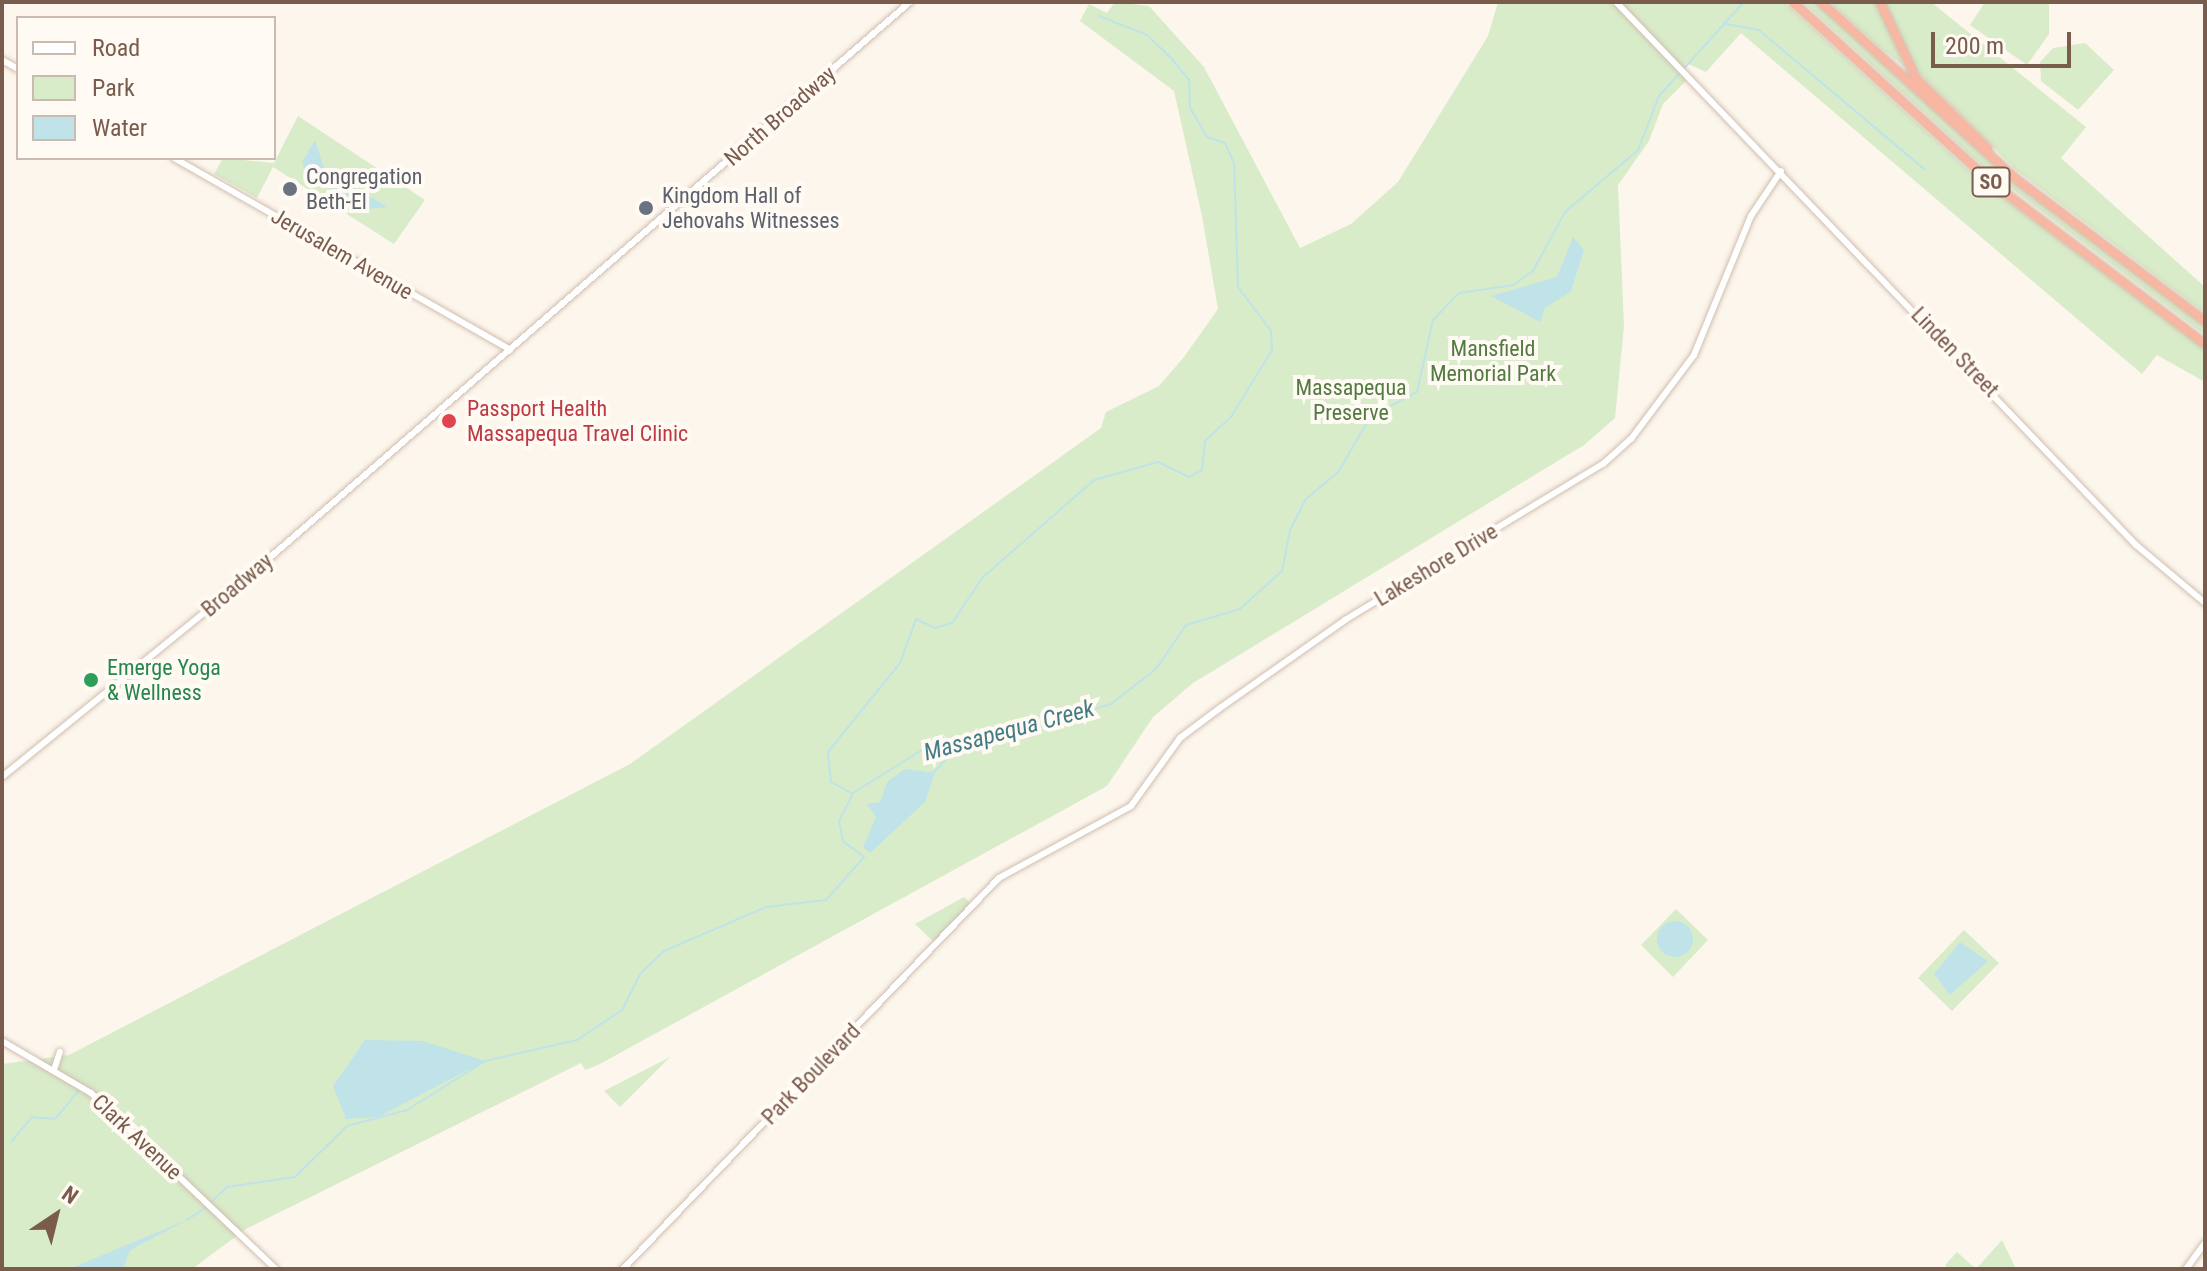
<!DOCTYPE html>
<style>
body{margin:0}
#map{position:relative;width:2207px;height:1271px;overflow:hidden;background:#fdf6ec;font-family:"Roboto Condensed",sans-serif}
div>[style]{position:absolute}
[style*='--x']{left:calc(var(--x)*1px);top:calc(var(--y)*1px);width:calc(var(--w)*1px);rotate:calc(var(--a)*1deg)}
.green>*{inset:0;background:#d8ecc9}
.water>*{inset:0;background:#bfe3e8}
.round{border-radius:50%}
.stream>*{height:2px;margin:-1px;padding:0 1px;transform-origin:1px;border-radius:1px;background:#bfe3e8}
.roads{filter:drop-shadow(0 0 2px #d1beb0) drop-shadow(0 0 2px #d1beb0)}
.tertiary>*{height:6px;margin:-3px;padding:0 3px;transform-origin:3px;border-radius:3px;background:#fff}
.secondary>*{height:6px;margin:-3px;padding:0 3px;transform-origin:3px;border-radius:3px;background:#fff}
.motorway>*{height:8px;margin:-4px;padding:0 4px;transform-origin:4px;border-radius:4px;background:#f7b7a3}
.dots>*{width:22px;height:22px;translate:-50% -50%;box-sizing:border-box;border:4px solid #fffaf3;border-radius:50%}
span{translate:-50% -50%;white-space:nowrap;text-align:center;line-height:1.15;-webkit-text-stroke:8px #fffaf3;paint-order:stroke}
.shield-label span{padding:2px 6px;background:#fffaf3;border:2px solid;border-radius:6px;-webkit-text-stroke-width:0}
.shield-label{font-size:20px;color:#7a5c4d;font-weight:700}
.street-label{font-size:22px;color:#7a5c4d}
.worship-label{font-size:22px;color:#5b616d}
.left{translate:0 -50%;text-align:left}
.park-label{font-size:22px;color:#537a41}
.health-label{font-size:22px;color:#be3a42}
.leisure-label{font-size:22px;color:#27864d}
.water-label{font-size:24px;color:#437c86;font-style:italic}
.frame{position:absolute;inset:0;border:4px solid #7a5c4d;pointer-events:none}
.legend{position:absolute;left:16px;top:16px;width:260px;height:144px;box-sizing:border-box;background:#fffaf3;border:2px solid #cabbb1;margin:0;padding:10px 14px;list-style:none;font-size:24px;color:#7a5c4d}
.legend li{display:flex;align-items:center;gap:16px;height:40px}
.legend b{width:40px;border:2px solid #cabbb1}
.north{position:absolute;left:16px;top:1175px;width:80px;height:80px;-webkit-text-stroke:6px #fffaf3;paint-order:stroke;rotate:35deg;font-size:22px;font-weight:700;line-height:32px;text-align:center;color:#7a5c4d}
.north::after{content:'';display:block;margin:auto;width:28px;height:36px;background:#7a5c4d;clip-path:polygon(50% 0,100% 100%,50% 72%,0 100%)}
.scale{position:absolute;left:1931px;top:32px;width:140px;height:36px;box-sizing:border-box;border:4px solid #7a5c4d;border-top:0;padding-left:10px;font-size:24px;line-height:28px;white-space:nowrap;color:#7a5c4d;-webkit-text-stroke:6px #fffaf3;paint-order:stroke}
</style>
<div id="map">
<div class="green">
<div style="clip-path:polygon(1115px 2px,1149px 6px,1204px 67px,1300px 248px,1351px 224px,1398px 182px,1488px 36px,1498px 2px,1784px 2px,1975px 176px,2205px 349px,2205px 382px,2157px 355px,2142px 374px,1741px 33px,1706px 72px,1686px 63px,1681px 72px,1688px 79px,1663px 104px,1649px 141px,1618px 185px,1624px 326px,1615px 418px,1584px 445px,1193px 683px,1153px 717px,1107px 786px,598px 1065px,585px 1070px,581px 1063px,246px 1229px,192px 1269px,2px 1269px,2px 1064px,69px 1055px,630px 764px,1101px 428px,1106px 412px,1159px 386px,1184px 357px,1218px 309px,1202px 216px,1174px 91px,1080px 21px,1089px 4px,1107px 13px)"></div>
<div style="clip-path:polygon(1803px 2px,1815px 2px,2032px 196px,2205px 325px,2205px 335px,1987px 170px)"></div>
<div style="clip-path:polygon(1830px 2px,1877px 2px,1905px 67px,1877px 45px)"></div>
<div style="clip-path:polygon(1884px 2px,1931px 2px,2086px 127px,2061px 158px,2205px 287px,2205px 313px,2016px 170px,1913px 67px)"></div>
<div style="clip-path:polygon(1985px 2px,2049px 2px,2049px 34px,2027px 65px,1970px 25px)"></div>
<div style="clip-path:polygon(2085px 43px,2114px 70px,2078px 110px,2041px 81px,2040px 62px,2053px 48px)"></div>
<div style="clip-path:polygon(298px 116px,425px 200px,394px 244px,273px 167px,257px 198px,214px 174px,223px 158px,274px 163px)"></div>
<div style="clip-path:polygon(964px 897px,973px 906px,936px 944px,915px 924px)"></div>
<div style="clip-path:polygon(1676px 909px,1708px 940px,1673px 977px,1641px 945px)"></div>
<div style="clip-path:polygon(1964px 930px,1999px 963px,1952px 1011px,1918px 978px)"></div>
<div style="clip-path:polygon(670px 1057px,620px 1107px,604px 1091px)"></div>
<div style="clip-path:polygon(2002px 1240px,2016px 1269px,1949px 1269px,1945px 1265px,1957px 1252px,1976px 1269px)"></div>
</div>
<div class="water">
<div style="clip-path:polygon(315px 140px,324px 168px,387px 207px,366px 209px,305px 172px,302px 162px)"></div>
<div style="clip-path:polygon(1573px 237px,1584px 250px,1571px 291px,1545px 308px,1540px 322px,1491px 296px,1557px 277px)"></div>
<div style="clip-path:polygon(905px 769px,935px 773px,925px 802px,870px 853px,863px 847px,876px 817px,867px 804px,880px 802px,887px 782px)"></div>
<div class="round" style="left:1657px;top:921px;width:36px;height:36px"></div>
<div style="clip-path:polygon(1960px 942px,1988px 961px,1950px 995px,1934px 974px)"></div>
<div style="clip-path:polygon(365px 1040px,423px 1041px,485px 1061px,378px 1117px,346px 1119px,333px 1086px)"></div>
<div style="clip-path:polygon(189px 1219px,130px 1250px,123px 1269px,69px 1269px)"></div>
</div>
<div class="stream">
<div style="--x:1726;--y:24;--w:34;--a:10"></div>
<div style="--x:1759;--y:30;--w:216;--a:40.1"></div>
<div style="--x:933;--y:773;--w:45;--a:-46.8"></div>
<div style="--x:851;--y:793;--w:23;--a:-151"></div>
<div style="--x:831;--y:782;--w:30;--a:-96"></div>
<div style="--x:828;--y:752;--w:114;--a:-51"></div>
<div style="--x:900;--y:663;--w:47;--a:-70"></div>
<div style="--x:916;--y:619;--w:21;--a:25"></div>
<div style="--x:935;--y:628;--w:18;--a:-16"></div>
<div style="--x:952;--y:623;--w:55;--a:-56"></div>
<div style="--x:983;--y:577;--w:147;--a:-41.1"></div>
<div style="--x:1094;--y:480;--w:66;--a:-15.7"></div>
<div style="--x:1158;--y:462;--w:34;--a:26"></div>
<div style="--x:1189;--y:477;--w:15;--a:-28"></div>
<div style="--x:1202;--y:470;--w:29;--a:-84"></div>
<div style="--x:1205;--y:441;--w:35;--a:-43"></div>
<div style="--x:1231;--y:417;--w:79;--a:-58.5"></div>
<div style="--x:1272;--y:350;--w:19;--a:-93"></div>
<div style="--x:1271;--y:331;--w:55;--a:-126.9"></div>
<div style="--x:1238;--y:287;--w:124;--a:-91.8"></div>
<div style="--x:1234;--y:163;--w:22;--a:-114"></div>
<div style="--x:1225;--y:143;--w:19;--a:-162"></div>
<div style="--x:1207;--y:137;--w:34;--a:-120"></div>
<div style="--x:1190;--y:107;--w:27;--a:-92"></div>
<div style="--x:1189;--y:80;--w:26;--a:-129"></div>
<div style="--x:1173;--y:60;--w:36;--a:-136"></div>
<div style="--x:1147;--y:35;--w:52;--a:-158.4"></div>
<div style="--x:11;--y:1142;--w:33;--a:-50"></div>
<div style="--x:32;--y:1117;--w:23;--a:5"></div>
<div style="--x:55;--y:1119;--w:38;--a:-50"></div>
<div style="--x:211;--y:1202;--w:22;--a:-43"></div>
<div style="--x:227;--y:1187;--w:69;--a:-8.4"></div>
<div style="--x:295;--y:1177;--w:73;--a:-44.4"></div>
<div style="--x:347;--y:1126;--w:62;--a:-14.9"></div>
<div style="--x:407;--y:1110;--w:92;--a:-32.1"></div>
<div style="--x:485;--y:1061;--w:94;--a:-12.9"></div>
<div style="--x:577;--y:1040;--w:54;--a:-33.7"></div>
<div style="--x:622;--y:1010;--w:40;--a:-63.4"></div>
<div style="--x:640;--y:974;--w:33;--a:-44"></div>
<div style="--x:664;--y:951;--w:111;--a:-23.3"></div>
<div style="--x:766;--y:907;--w:60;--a:-6.7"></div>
<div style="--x:826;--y:900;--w:57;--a:-48.5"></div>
<div style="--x:864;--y:857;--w:26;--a:-143"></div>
<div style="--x:843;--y:841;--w:20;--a:-101"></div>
<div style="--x:839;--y:821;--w:31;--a:-63"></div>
<div style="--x:853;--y:793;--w:87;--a:-31.9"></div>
<div style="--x:927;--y:747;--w:107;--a:-9.7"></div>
<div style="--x:1032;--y:729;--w:83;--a:-17.6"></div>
<div style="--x:1111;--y:704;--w:57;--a:-37.9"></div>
<div style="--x:1156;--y:669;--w:53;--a:-55.7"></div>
<div style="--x:1186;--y:625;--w:56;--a:-16.5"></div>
<div style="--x:1240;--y:609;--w:57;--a:-42.1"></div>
<div style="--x:1282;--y:571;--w:42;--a:-79"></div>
<div style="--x:1290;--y:530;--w:35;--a:-63"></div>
<div style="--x:1306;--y:499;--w:43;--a:-40.3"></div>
<div style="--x:1339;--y:471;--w:62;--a:-60.1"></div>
<div style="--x:1370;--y:417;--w:53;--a:-28"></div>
<div style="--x:1417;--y:392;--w:74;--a:-77.5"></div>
<div style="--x:1433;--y:320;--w:37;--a:-46"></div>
<div style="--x:1459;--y:293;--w:55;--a:-8.4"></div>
<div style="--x:1513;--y:285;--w:24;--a:-35"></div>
<div style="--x:1533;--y:271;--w:67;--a:-61.5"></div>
<div style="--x:1565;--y:212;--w:96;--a:-40.3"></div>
<div style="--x:1638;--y:150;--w:58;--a:-68.7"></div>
<div style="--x:1659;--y:96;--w:127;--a:-47.9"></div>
<div style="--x:187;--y:1220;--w:24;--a:-33"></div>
</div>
<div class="roads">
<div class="tertiary">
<div style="--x:1616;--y:2;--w:752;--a:46.24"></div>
<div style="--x:2136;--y:545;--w:90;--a:40"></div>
<div style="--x:2;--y:1041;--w:103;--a:30.3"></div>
<div style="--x:91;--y:1093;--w:255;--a:43.6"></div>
<div style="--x:54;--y:1070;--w:19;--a:-72"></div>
<div style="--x:623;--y:1269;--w:542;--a:-46.12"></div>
<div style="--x:999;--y:878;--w:150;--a:-28.6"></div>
<div style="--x:1131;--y:806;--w:84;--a:-54.2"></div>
<div style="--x:1180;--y:738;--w:50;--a:-36.9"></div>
<div style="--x:1220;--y:708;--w:153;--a:-35.1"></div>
<div style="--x:1345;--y:620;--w:301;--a:-31.2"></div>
<div style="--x:1603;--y:464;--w:38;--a:-42"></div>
<div style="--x:1631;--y:439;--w:105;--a:-53.1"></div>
<div style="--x:1694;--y:355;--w:150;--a:-67.7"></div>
<div style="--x:1751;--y:216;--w:54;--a:-56.3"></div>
<div style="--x:2186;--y:1269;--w:32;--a:-54"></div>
</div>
<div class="secondary">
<div style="--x:2;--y:60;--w:18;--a:29"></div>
<div style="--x:174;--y:158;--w:387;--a:29.7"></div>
<div style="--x:2;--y:777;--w:301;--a:-39.1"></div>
<div style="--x:236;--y:587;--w:892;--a:-40.96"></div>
</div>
<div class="motorway">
<div style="--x:1793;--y:2;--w:269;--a:42.3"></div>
<div style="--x:1992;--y:183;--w:267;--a:37.1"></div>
<div style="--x:1821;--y:2;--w:263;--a:42.2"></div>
<div style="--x:2016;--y:179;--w:236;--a:36.9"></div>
<div style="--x:1880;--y:2;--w:84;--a:64.7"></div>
<div style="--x:1916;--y:78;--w:101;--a:44.6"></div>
</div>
</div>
<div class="dots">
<div style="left:290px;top:189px;background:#6b7280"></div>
<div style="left:646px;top:208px;background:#6b7280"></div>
<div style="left:449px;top:421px;background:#e0444e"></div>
<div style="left:91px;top:680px;background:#2e9e5b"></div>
</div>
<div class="shield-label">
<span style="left:1991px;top:182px">SO</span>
</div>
<div class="street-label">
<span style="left:780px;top:116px;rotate:-41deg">North Broadway</span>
<span style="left:342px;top:254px;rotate:30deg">Jerusalem Avenue</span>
<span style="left:1955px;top:352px;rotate:46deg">Linden Street</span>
<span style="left:1436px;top:565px;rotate:-31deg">Lakeshore Drive</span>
<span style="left:237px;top:585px;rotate:-40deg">Broadway</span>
<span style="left:811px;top:1074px;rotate:-46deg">Park Boulevard</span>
<span style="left:137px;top:1137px;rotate:43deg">Clark Avenue</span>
</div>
<div class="worship-label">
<span class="left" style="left:306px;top:189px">Congregation<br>Beth-El</span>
<span class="left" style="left:662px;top:208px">Kingdom Hall of<br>Jehovahs Witnesses</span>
</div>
<div class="park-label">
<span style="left:1493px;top:361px">Mansfield<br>Memorial Park</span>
<span style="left:1351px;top:400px">Massapequa<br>Preserve</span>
</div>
<div class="health-label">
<span class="left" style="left:467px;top:421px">Passport Health<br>Massapequa Travel Clinic</span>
</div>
<div class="leisure-label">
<span class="left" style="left:107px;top:680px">Emerge Yoga<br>&amp; Wellness</span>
</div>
<div class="water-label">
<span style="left:1009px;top:731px;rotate:-15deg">Massapequa Creek</span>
</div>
<div class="frame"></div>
<ul class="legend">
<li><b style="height:10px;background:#fff"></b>Road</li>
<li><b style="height:22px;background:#d8ecc9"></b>Park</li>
<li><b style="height:22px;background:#bfe3e8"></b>Water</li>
</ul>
<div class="north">N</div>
<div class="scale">200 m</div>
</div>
